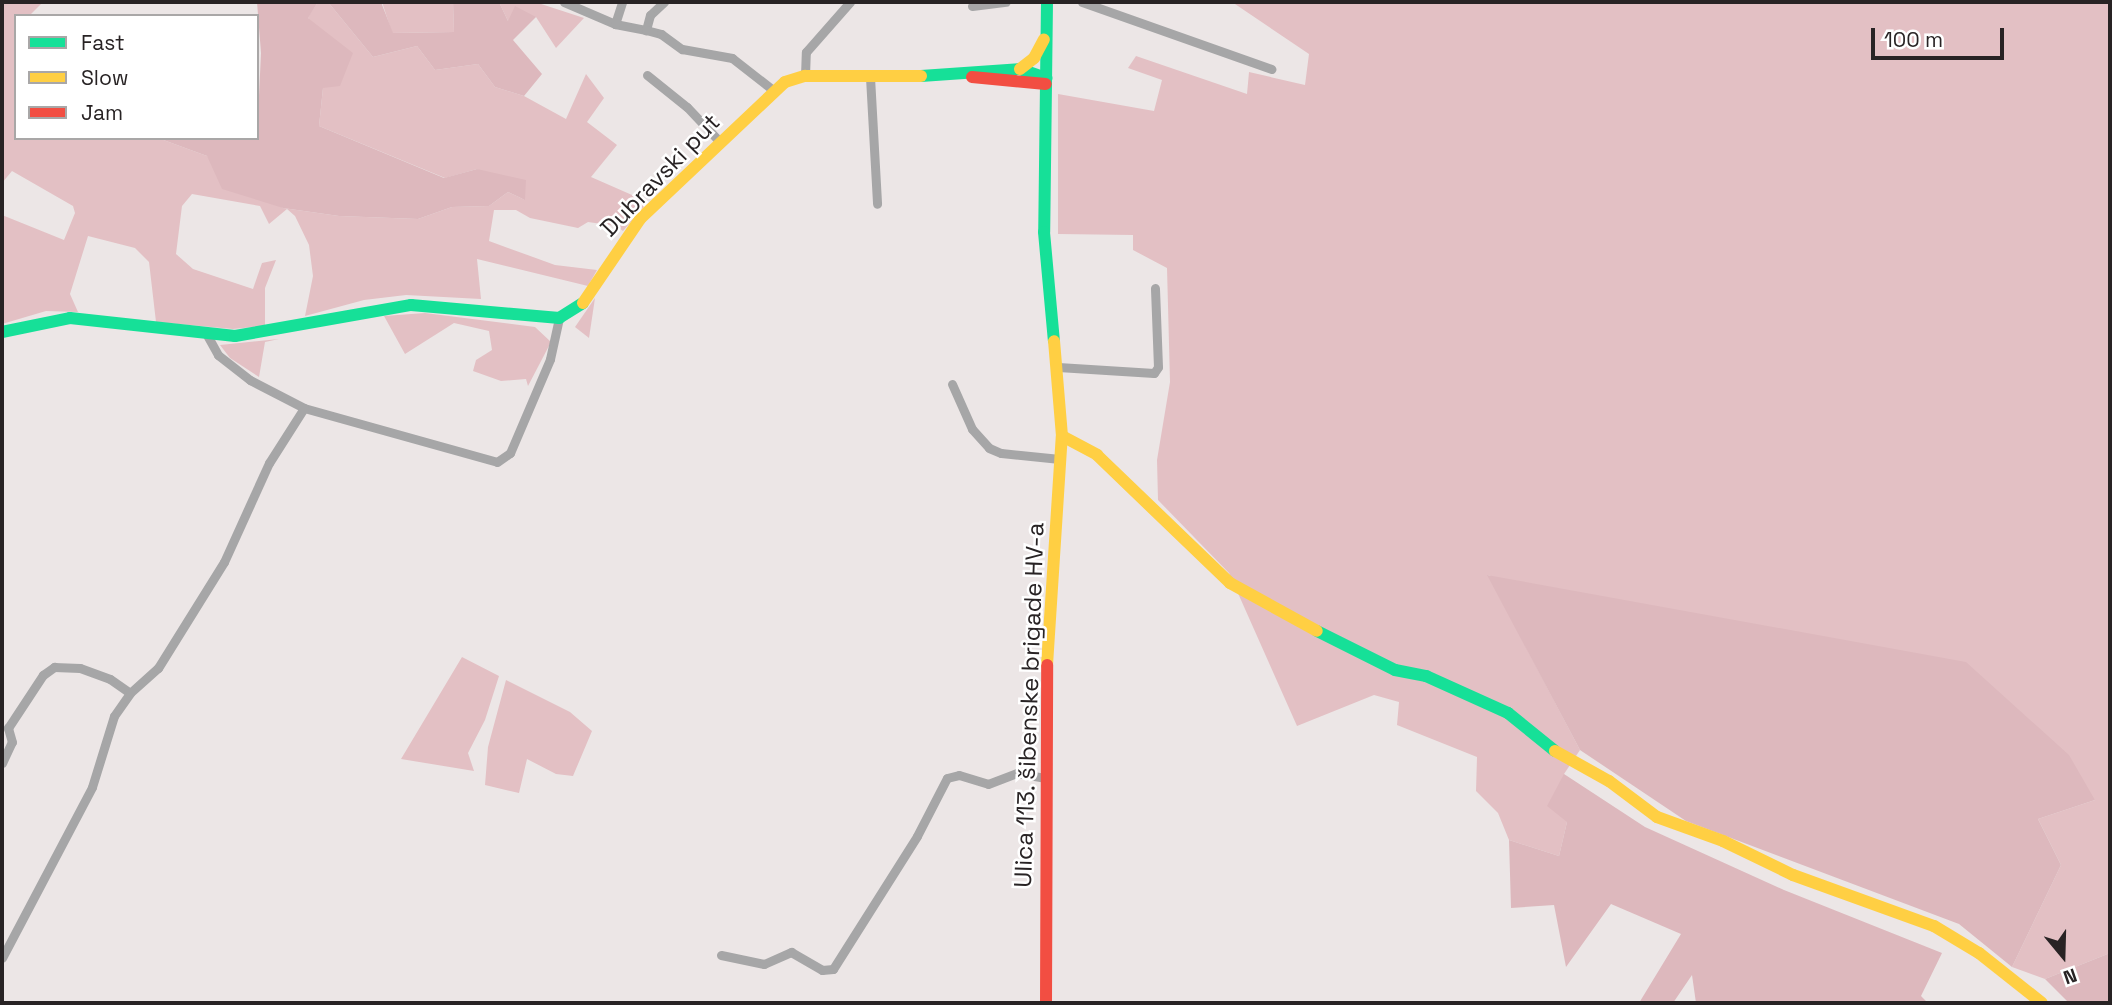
<!DOCTYPE html>
<meta charset="utf-8">
<style>
body{margin:0}
#map{position:relative;width:2112px;height:1005px;overflow:hidden;background:#ece6e6;font-family:"Space Grotesk",sans-serif}
div>[style]{position:absolute}
[style*='--x']{left:calc(var(--x)*1px);top:calc(var(--y)*1px);width:calc(var(--w)*1px);rotate:calc(var(--a)*1deg)}
.green>*{inset:0;background:#e3c0c4}
.forest>*{inset:0;background:#ddb8bd}
.street>*{height:9px;margin:-4.5px;padding:0 4.5px;transform-origin:4.5px;border-radius:4.5px;background:#a6a6a7}
.fast>*{height:12px;margin:-6px;padding:0 6px;transform-origin:6px;border-radius:6px;background:#16e098}
.slow>*{height:12px;margin:-6px;padding:0 6px;transform-origin:6px;border-radius:6px;background:#ffcf43}
.jam>*{height:12px;margin:-6px;padding:0 6px;transform-origin:6px;border-radius:6px;background:#f24e42}
span{translate:-50% -50%;white-space:nowrap;text-align:center;line-height:1.15;-webkit-text-stroke:5px #fff;paint-order:stroke}
.street-label{font-size:24px;color:#282324}
.frame{position:absolute;inset:0;border:4px solid #282324;pointer-events:none}
.legend{position:absolute;left:14px;top:14px;width:245px;height:126px;box-sizing:border-box;background:#fff;border:2px solid #a9a7a7;margin:0;padding:9px 12px;list-style:none;font-size:21px;color:#282324}
.legend li{display:flex;align-items:center;gap:14px;height:35px}
.legend b{width:35px;border:2px solid #a9a7a7}
.north{position:absolute;left:2028px;top:921px;width:70px;height:70px;-webkit-text-stroke:5px #fff;paint-order:stroke;rotate:161deg;font-size:19px;font-weight:700;line-height:28px;text-align:center;color:#282324}
.north::after{content:'';display:block;margin:auto;width:24px;height:32px;background:#282324;clip-path:polygon(50% 0,100% 100%,50% 72%,0 100%)}
.scale{position:absolute;left:1871px;top:28px;width:133px;height:32px;box-sizing:border-box;border:4px solid #282324;border-top:0;padding-left:9px;font-size:21px;line-height:24px;white-space:nowrap;color:#282324;-webkit-text-stroke:5px #fff;paint-order:stroke}
</style>
<div id="map">
<div class="green">
<div style="clip-path:polygon(2px 2px,43px 2px,29px 16px,16px 16px,16px 138px,158px 138px,207px 156px,283px 208px,339px 216px,418px 219px,452px 207px,489px 206px,508px 192px,525px 200px,477px 169px,445px 178px,319px 126px,323px 88px,308px 17px,318px 2px,328px 2px,373px 57px,417px 46px,435px 70px,478px 64px,495px 87px,524px 96px,566px 119px,586px 74px,604px 98px,587px 122px,617px 145px,591px 177px,648px 202px,623px 231px,616px 226px,588px 222px,578px 228px,530px 218px,516px 210px,494px 210px,489px 241px,555px 265px,597px 270px,588px 286px,477px 259px,481px 299px,406px 295px,364px 300px,305px 316px,313px 276px,309px 245px,295px 216px,287px 209px,269px 224px,260px 206px,192px 194px,182px 206px,176px 254px,193px 269px,253px 289px,262px 263px,276px 260px,265px 288px,265px 326px,233px 329px,156px 322px,149px 262px,135px 248px,88px 236px,70px 294px,78px 312px,46px 311px,2px 324px,2px 215px,64px 240px,75px 213px,73px 206px,12px 171px,2px 183px)"></div>
<div style="clip-path:polygon(382px 2px,453px 2px,454px 32px,392px 33px)"></div>
<div style="clip-path:polygon(499px 2px,535px 2px,584px 18px,556px 48px,536px 17px,508px 21px)"></div>
<div style="clip-path:polygon(1232px 2px,2110px 2px,2110px 953px,2045px 979px,2012px 967px,2061px 865px,2038px 819px,2095px 800px,1488px 575px,1580px 750px,1564px 774px,1567px 822px,1559px 856px,1509px 840px,1498px 813px,1476px 791px,1477px 757px,1397px 725px,1399px 702px,1374px 695px,1297px 726px,1229px 573px,1158px 500px,1157px 460px,1170px 382px,1167px 268px,1133px 250px,1133px 235px,1058px 234px,1058px 94px,1154px 111px,1162px 80px,1128px 68px,1136px 56px,1247px 94px,1249px 72px,1305px 85px,1309px 54px)"></div>
<div style="clip-path:polygon(595px 298px,589px 338px,575px 327px)"></div>
<div style="clip-path:polygon(425px 313px,535px 327px,551px 342px,528px 386px,526px 379px,501px 381px,473px 371px,476px 360px,492px 350px,489px 331px,454px 323px,405px 354px,384px 316px)"></div>
<div style="clip-path:polygon(279px 339px,265px 342px,259px 377px,230px 358px,220px 345px)"></div>
<div style="clip-path:polygon(462px 657px,499px 676px,485px 720px,468px 753px,474px 771px,401px 759px)"></div>
<div style="clip-path:polygon(506px 680px,570px 712px,592px 731px,573px 776px,556px 774px,527px 759px,519px 793px,485px 785px,488px 747px)"></div>
</div>
<div class="forest">
<div style="clip-path:polygon(257px 2px,318px 2px,308px 18px,353px 53px,340px 86px,323px 88px,319px 126px,444px 178px,477px 169px,526px 180px,525px 200px,508px 192px,489px 206px,452px 207px,418px 219px,339px 216px,283px 208px,222px 189px,207px 156px,158px 138px,257px 138px,261px 53px)"></div>
<div style="clip-path:polygon(328px 2px,381px 2px,393px 33px,454px 32px,453px 2px,499px 2px,508px 21px,515px 6px,536px 17px,513px 40px,542px 74px,524px 96px,495px 87px,478px 64px,435px 70px,417px 46px,373px 57px)"></div>
<div style="clip-path:polygon(1487px 575px,1966px 662px,2069px 755px,2095px 800px,2038px 819px,2061px 865px,2012px 967px,1959px 924px,1686px 821px,1580px 750px)"></div>
<div style="clip-path:polygon(1564px 774px,1645px 827px,1784px 890px,1942px 953px,1921px 996px,1928px 1003px,1696px 1003px,1692px 975px,1673px 1003px,1639px 1003px,1681px 934px,1611px 904px,1566px 967px,1554px 905px,1511px 908px,1509px 840px,1559px 856px,1567px 822px,1547px 806px)"></div>
<div style="clip-path:polygon(2110px 953px,2110px 1003px,2069px 1003px,2045px 979px)"></div>
</div>
<div class="street">
<div style="--x:564;--y:2;--w:56;--a:23.3"></div>
<div style="--x:615;--y:24;--w:32;--a:11"></div>
<div style="--x:664;--y:2;--w:19;--a:137"></div>
<div style="--x:650;--y:15;--w:16;--a:105"></div>
<div style="--x:646;--y:30;--w:16;--a:15"></div>
<div style="--x:661;--y:34;--w:26;--a:36"></div>
<div style="--x:682;--y:49;--w:51;--a:10.2"></div>
<div style="--x:732;--y:58;--w:52;--a:38"></div>
<div style="--x:1082;--y:2;--w:201;--a:19.5"></div>
<div style="--x:972;--y:6;--w:34;--a:-7"></div>
<div style="--x:615;--y:24;--w:23;--a:-72"></div>
<div style="--x:647;--y:75;--w:51;--a:38.7"></div>
<div style="--x:687;--y:107;--w:48;--a:46.7"></div>
<div style="--x:805;--y:76;--w:24;--a:-88"></div>
<div style="--x:806;--y:52;--w:67;--a:-48.7"></div>
<div style="--x:870;--y:77;--w:127;--a:86.8"></div>
<div style="--x:207;--y:335;--w:23;--a:61"></div>
<div style="--x:218;--y:355;--w:41;--a:38"></div>
<div style="--x:250;--y:380;--w:61;--a:27.4"></div>
<div style="--x:304;--y:408;--w:200;--a:15.6"></div>
<div style="--x:497;--y:462;--w:16;--a:-35"></div>
<div style="--x:510;--y:453;--w:102;--a:-66.9"></div>
<div style="--x:550;--y:359;--w:42;--a:-77.6"></div>
<div style="--x:1058;--y:367;--w:96;--a:3.6"></div>
<div style="--x:1154;--y:373;--w:7;--a:-56"></div>
<div style="--x:1158;--y:367;--w:79;--a:-92.2"></div>
<div style="--x:952;--y:384;--w:49;--a:66"></div>
<div style="--x:972;--y:429;--w:25;--a:48"></div>
<div style="--x:989;--y:448;--w:13;--a:23"></div>
<div style="--x:1001;--y:453;--w:59;--a:5.8"></div>
<div style="--x:2;--y:763;--w:23;--a:-65"></div>
<div style="--x:12;--y:742;--w:15;--a:-106"></div>
<div style="--x:8;--y:728;--w:64;--a:-56.6"></div>
<div style="--x:43;--y:675;--w:14;--a:-36"></div>
<div style="--x:54;--y:667;--w:26;--a:2"></div>
<div style="--x:80;--y:668;--w:32;--a:20"></div>
<div style="--x:110;--y:679;--w:24;--a:35"></div>
<div style="--x:721;--y:955;--w:44;--a:11.8"></div>
<div style="--x:764;--y:964;--w:30;--a:-24"></div>
<div style="--x:791;--y:952;--w:36;--a:30"></div>
<div style="--x:822;--y:970;--w:11;--a:-5"></div>
<div style="--x:833;--y:969;--w:157;--a:-57.7"></div>
<div style="--x:917;--y:836;--w:65;--a:-62.7"></div>
<div style="--x:947;--y:778;--w:12;--a:-14"></div>
<div style="--x:959;--y:775;--w:30;--a:17"></div>
<div style="--x:988;--y:784;--w:31;--a:-21"></div>
<div style="--x:1017;--y:773;--w:28;--a:10"></div>
<div style="--x:2;--y:958;--w:193;--a:-62.2"></div>
<div style="--x:92;--y:787;--w:74;--a:-72.8"></div>
<div style="--x:114;--y:716;--w:28;--a:-55"></div>
<div style="--x:130;--y:693;--w:38;--a:-42"></div>
<div style="--x:158;--y:668;--w:125;--a:-58.1"></div>
<div style="--x:224;--y:562;--w:109;--a:-65.6"></div>
<div style="--x:269;--y:463;--w:65;--a:-57.5"></div>
</div>
<div class="fast">
<div style="--x:1047;--y:2;--w:230;--a:90.7"></div>
<div style="--x:1044;--y:232;--w:109;--a:84.8"></div>
<div style="--x:921;--y:76;--w:99;--a:-4"></div>
<div style="--x:1020;--y:69;--w:28;--a:19"></div>
<div style="--x:2;--y:332;--w:69;--a:-11.6"></div>
<div style="--x:70;--y:318;--w:166;--a:6.2"></div>
<div style="--x:235;--y:336;--w:179;--a:-10"></div>
<div style="--x:411;--y:305;--w:149;--a:5"></div>
<div style="--x:559;--y:318;--w:28;--a:-32"></div>
<div style="--x:1317;--y:631;--w:87;--a:26.6"></div>
<div style="--x:1395;--y:670;--w:32;--a:11"></div>
<div style="--x:1426;--y:676;--w:90;--a:24.3"></div>
<div style="--x:1508;--y:713;--w:60;--a:39"></div>
</div>
<div class="slow">
<div style="--x:1020;--y:69;--w:18;--a:-38"></div>
<div style="--x:1034;--y:58;--w:21;--a:-62"></div>
<div style="--x:583;--y:303;--w:102;--a:-55.8"></div>
<div style="--x:640;--y:219;--w:199;--a:-43.4"></div>
<div style="--x:785;--y:82;--w:21;--a:-17"></div>
<div style="--x:805;--y:76;--w:116;--a:0"></div>
<div style="--x:1062;--y:436;--w:40;--a:28"></div>
<div style="--x:1097;--y:455;--w:185;--a:43.9"></div>
<div style="--x:1230;--y:583;--w:99;--a:28.9"></div>
<div style="--x:1047;--y:665;--w:229;--a:-86.3"></div>
<div style="--x:1062;--y:436;--w:95;--a:-94.8"></div>
<div style="--x:1555;--y:751;--w:62;--a:29.1"></div>
<div style="--x:1609;--y:781;--w:60;--a:36.9"></div>
<div style="--x:1657;--y:817;--w:70;--a:20"></div>
<div style="--x:1723;--y:841;--w:78;--a:25.9"></div>
<div style="--x:1793;--y:875;--w:150;--a:19.9"></div>
<div style="--x:1934;--y:926;--w:52;--a:31"></div>
<div style="--x:1979;--y:953;--w:80;--a:38.4"></div>
</div>
<div class="jam">
<div style="--x:972;--y:77;--w:74;--a:5.4"></div>
<div style="--x:1046;--y:1003;--w:338;--a:-89.8"></div>
</div>
<div class="street-label">
<span style="left:660px;top:175px;rotate:-46deg">Dubravski put</span>
<span style="left:1029px;top:705px;rotate:-88deg">Ulica 113. šibenske brigade HV-a</span>
</div>
<div class="frame"></div>
<ul class="legend">
<li><b style="height:9px;background:#16e098"></b>Fast</li>
<li><b style="height:9px;background:#ffcf43"></b>Slow</li>
<li><b style="height:9px;background:#f24e42"></b>Jam</li>
</ul>
<div class="north">N</div>
<div class="scale">100 m</div>
</div>
